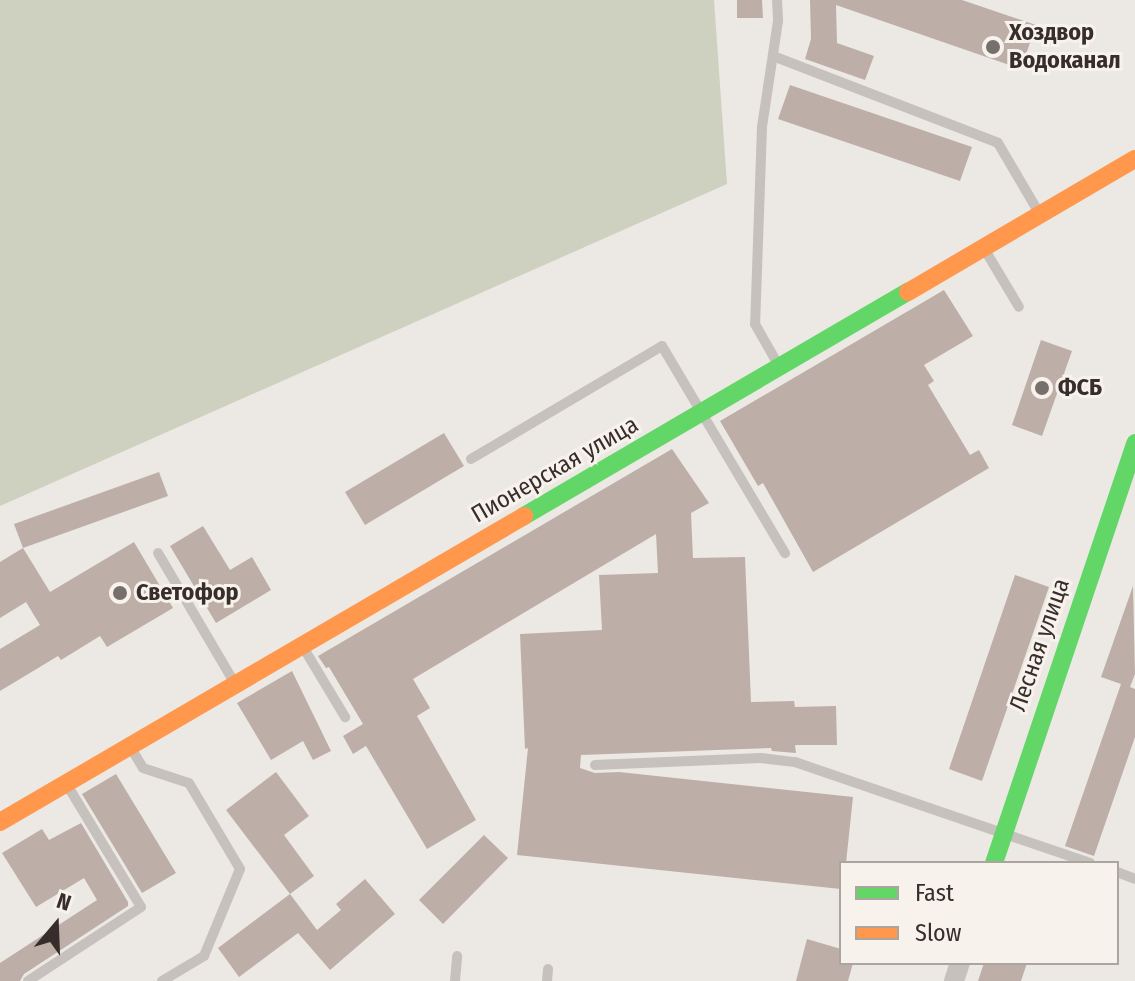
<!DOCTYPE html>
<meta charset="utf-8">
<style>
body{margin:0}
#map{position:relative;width:1135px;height:981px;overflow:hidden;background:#ece8e4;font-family:"Fira Sans Condensed",sans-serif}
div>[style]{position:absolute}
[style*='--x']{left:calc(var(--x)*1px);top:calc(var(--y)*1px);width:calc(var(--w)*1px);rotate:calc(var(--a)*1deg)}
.green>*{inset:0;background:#ced1c0}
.building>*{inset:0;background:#beaea8}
.lane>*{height:10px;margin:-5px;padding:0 5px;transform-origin:5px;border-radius:5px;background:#c6c1bc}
.street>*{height:20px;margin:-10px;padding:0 10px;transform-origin:10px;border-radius:10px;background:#c6c1bc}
.fast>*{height:18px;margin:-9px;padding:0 9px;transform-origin:9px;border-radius:9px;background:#63d668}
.slow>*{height:18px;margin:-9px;padding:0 9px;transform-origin:9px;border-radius:9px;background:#ff974d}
.dots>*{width:22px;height:22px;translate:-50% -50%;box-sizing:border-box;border:4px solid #f8f2ec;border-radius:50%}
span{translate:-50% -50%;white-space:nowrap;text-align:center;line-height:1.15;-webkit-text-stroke:6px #f8f2ec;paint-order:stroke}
.poi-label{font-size:24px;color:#372e2b;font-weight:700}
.left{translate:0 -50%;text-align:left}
.street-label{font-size:24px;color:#372e2b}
.legend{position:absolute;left:839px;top:861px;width:280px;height:104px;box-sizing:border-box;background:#f8f2ec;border:2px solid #aba49f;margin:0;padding:10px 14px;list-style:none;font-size:24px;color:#372e2b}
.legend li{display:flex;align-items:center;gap:16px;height:40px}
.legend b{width:40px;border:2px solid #aba49f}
.north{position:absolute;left:16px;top:885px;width:80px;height:80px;-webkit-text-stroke:6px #f8f2ec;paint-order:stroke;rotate:19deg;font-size:22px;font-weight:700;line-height:32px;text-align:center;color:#372e2b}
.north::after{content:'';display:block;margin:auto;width:28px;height:36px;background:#372e2b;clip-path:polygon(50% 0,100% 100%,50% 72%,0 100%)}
</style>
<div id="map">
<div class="green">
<div style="clip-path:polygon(0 0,714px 0,727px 184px,0 506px)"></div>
</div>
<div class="building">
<div style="clip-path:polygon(737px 0,762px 0,763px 18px,737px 18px)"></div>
<div style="clip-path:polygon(810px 0,962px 0,1036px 25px,1021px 69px,836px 5px,837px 43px,874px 56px,865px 80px,805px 59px,811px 39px)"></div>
<div style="clip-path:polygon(790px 85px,972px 147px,960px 181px,778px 119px)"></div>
<div style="clip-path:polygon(944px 290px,973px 336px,924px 365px,934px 381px,928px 385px,970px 455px,979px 450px,989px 468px,813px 572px,763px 483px,758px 486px,720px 421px)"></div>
<div style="clip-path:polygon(1041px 340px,1072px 351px,1042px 436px,1012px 425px)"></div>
<div style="clip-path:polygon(444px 433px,464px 466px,365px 525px,345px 492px)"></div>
<div style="clip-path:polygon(672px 449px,709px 503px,691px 513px,693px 558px,745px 557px,751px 702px,794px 701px,795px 707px,836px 706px,837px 745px,795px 745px,796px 753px,772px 751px,771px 748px,581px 755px,580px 768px,595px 773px,619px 772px,853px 797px,846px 863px,841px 863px,841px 889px,517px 855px,528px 748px,525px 749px,520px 634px,602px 630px,599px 575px,658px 573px,656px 534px,413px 679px,430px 708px,417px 716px,476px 820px,427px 849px,366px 746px,353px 754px,343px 736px,363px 724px,329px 667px,326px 668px,318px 656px)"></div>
<div style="clip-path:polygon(159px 472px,168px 496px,23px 548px,14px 524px)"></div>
<div style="clip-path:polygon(203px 526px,230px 570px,252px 557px,271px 590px,216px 623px,170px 546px)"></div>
<div style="clip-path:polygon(134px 542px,173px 608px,107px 647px,100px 636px,61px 660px,58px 656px,0 691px,0 649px,40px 625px,26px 602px,0 618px,0 562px,23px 548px,50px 592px)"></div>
<div style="clip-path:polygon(1015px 575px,1049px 587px,982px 781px,949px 769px)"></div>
<div style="clip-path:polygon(1133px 586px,1135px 674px,1130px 687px,1135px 689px,1135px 737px,1094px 856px,1065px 846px,1121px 684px,1101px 677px)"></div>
<div style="clip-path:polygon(292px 671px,331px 751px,313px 760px,303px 741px,271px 760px,237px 703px)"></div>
<div style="clip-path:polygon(276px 772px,309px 816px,284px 835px,314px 876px,290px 894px,226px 810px)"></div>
<div style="clip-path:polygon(116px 774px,176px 873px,142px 893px,82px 794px)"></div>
<div style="clip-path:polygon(81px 823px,128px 902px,128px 906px,24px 974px,20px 981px,0 981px,0 963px,97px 900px,84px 878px,36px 907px,2px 853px,42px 829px,49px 840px)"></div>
<div style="clip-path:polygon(484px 835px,508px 858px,443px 924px,419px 900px)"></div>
<div style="clip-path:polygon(365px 879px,395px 914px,330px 970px,298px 933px,239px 977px,218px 948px,290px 894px,317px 930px,341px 910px,336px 904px)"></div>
<div style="clip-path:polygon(807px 939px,841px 949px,841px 963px,853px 963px,848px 981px,796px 981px)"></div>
<div style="clip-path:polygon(984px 963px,1027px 963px,1021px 981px,978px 981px)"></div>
</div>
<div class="lane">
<div style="--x:777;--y:0;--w:21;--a:87"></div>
<div style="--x:778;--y:21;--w:107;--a:98.6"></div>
<div style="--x:762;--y:127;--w:197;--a:92"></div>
<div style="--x:755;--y:324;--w:48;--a:60.3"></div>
<div style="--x:773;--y:56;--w:241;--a:21.1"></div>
<div style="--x:998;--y:143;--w:81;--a:59.6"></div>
<div style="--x:985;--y:250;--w:66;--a:59.2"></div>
<div style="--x:471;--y:459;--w:222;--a:-30.6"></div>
<div style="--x:662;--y:346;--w:241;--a:59.3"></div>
<div style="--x:158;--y:553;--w:150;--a:59.5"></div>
<div style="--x:303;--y:647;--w:82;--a:59"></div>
<div style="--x:131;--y:748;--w:23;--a:59"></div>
<div style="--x:143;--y:768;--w:48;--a:18.1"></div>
<div style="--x:189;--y:783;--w:100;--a:59.3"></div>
<div style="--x:240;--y:869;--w:94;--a:112.5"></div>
<div style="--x:204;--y:956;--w:49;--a:149.2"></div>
<div style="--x:595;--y:765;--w:166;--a:-2.4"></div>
<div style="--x:761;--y:758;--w:34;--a:7"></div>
<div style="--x:795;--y:762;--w:312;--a:18.9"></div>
<div style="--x:1117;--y:872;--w:19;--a:21"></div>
<div style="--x:28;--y:981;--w:135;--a:-33.2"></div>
<div style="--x:141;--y:907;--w:143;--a:-121.2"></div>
<div style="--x:455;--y:981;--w:25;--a:-85"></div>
<div style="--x:547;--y:981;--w:12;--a:-85"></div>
</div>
<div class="street">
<div style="--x:954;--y:981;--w:19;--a:-72"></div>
</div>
<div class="fast">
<div style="--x:524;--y:516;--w:445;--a:-30.3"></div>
<div style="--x:994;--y:863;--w:443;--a:-71.4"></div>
</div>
<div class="slow">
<div style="--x:908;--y:292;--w:263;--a:-30.4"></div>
<div style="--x:0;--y:822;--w:607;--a:-30.28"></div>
</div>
<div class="dots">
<div style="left:993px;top:47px;background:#766f6c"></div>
<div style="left:1042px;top:388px;background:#766f6c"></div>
<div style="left:120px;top:593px;background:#766f6c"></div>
</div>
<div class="poi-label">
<span class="left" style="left:1009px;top:47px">Хоздвор<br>Водоканал</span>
<span class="left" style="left:1058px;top:388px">ФСБ</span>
<span class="left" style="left:136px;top:593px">Светофор</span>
</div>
<div class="street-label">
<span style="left:555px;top:470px;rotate:-30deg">Пионерская улица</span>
<span style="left:1040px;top:645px;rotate:-71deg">Лесная улица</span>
</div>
<ul class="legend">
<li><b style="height:10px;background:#63d668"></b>Fast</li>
<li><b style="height:10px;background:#ff974d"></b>Slow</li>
</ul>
<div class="north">N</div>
</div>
